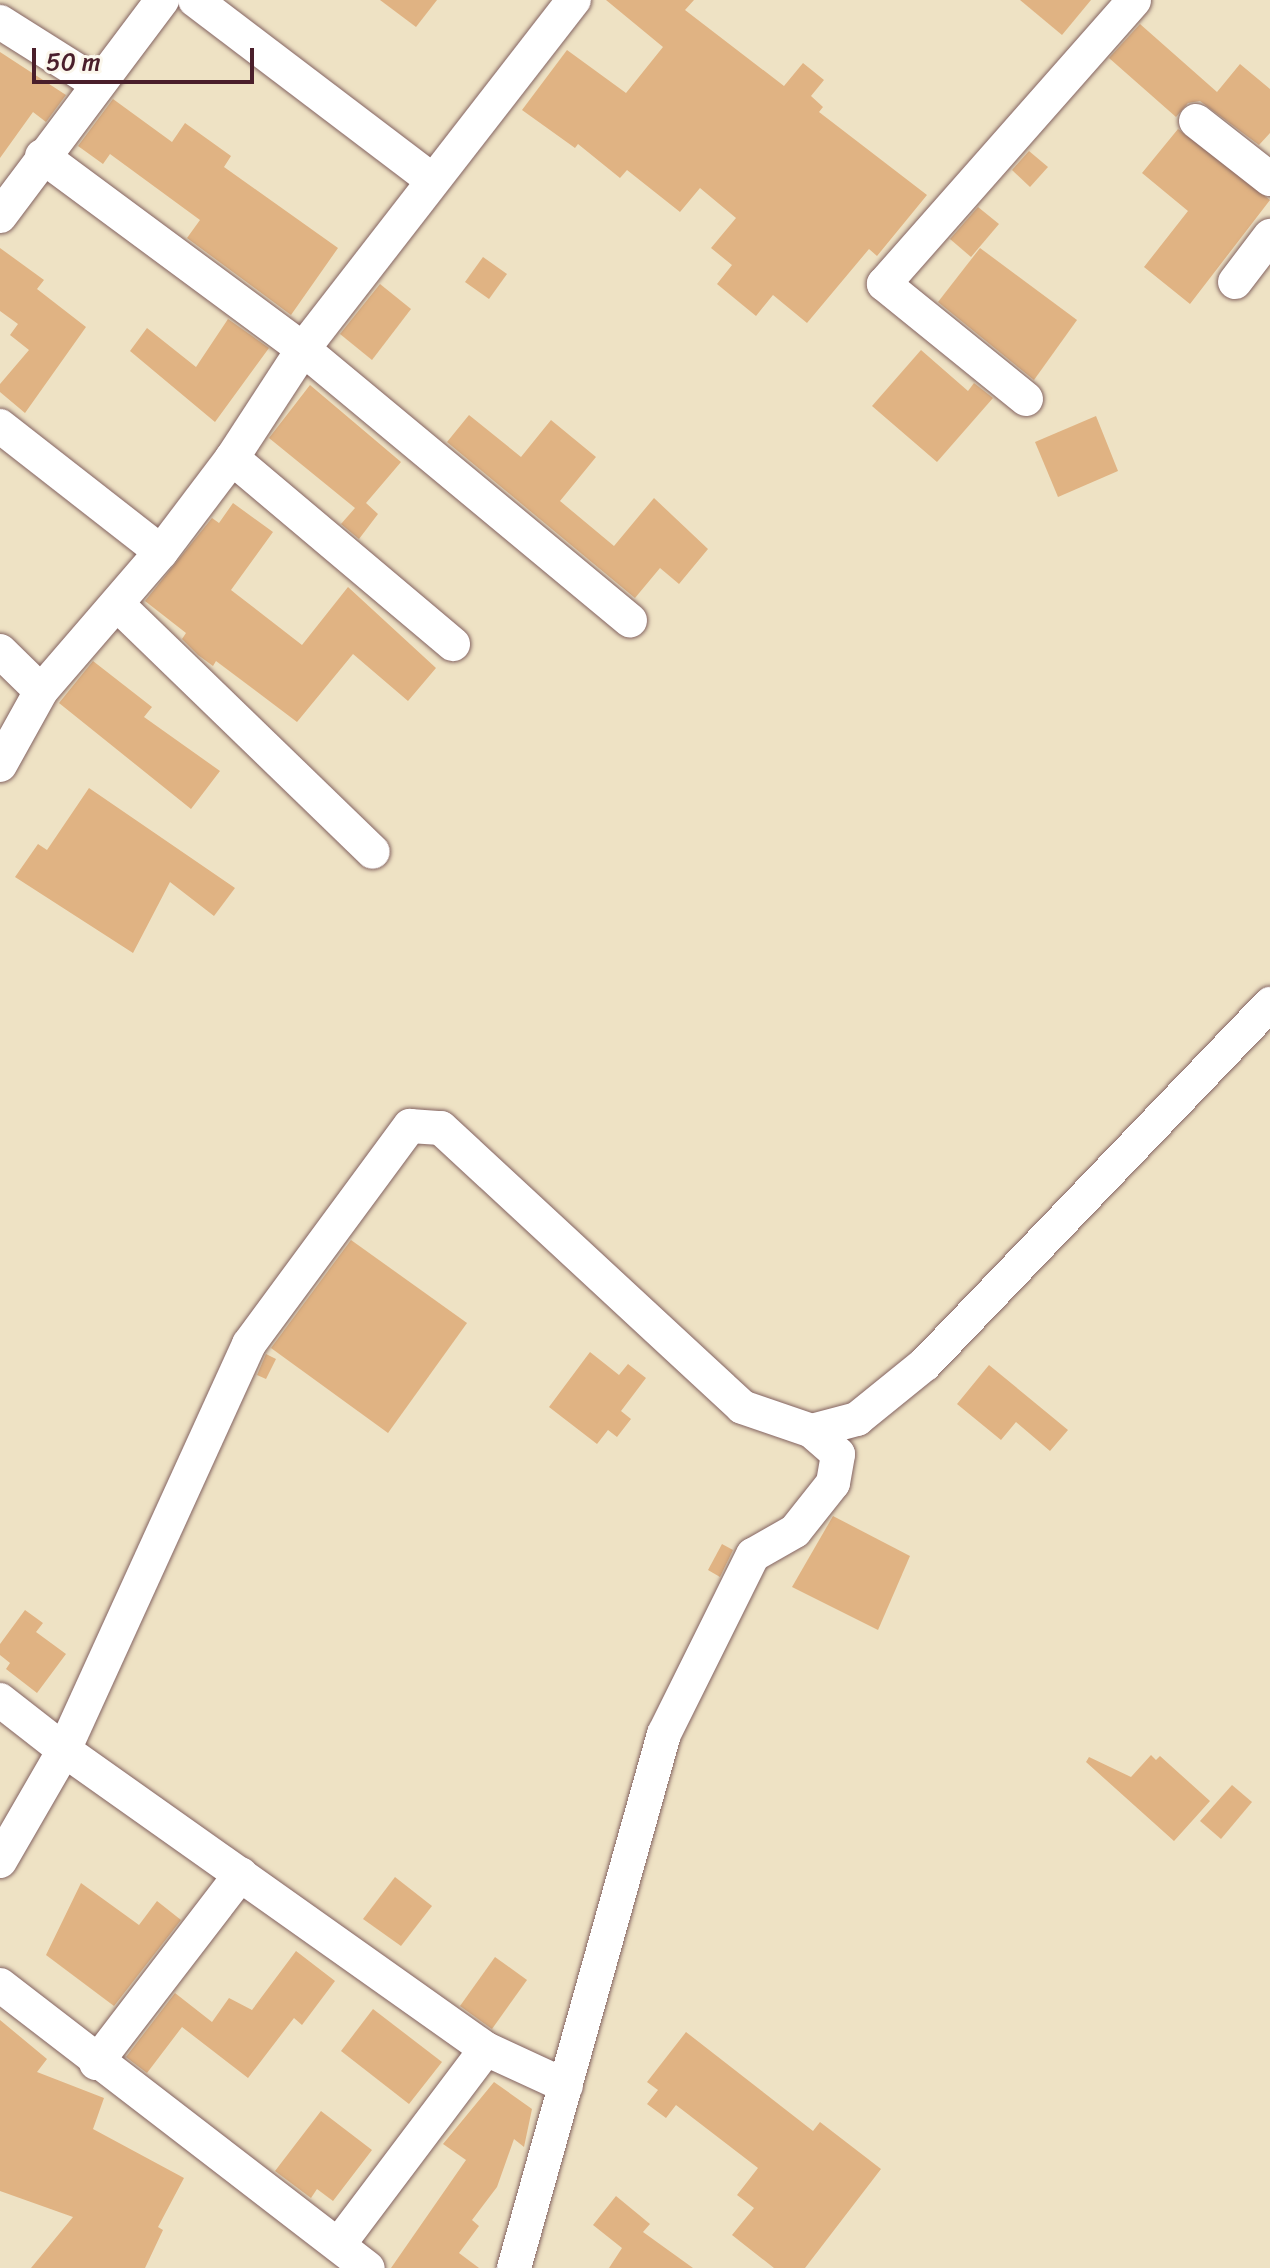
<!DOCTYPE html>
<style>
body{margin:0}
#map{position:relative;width:1270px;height:2268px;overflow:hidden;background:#eee2c4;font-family:Sriracha,sans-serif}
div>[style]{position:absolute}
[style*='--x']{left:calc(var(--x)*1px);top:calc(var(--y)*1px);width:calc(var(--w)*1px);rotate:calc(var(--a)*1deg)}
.building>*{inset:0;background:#e0b383}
.roads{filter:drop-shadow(0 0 2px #836361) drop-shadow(0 0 2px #836361)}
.minor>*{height:34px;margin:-17px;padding:0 17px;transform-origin:17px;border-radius:17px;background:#fff}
span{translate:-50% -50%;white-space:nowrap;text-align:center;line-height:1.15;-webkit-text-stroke:8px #fbf7ec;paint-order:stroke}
.scale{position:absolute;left:32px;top:48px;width:222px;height:36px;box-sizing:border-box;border:4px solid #4a1f2b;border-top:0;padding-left:10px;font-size:24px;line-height:28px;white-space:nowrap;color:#4a1f2b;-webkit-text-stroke:6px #fbf7ec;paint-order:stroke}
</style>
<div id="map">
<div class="building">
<div style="clip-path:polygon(380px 0,437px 0,416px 27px)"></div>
<div style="clip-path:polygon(606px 0,694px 0,685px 10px,784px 86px,803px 63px,824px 80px,811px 96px,823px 107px,819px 112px,927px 195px,877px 256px,869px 249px,807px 323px,773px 295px,756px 316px,717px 284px,732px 265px,711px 248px,736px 218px,700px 188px,680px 212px,627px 170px,620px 178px,578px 144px,575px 148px,522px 110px,567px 50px,626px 93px,663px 47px)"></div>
<div style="clip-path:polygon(1020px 0,1091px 0,1062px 35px)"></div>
<div style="clip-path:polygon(1140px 24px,1217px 92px,1240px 64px,1270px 89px,1270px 133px,1259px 145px,1200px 101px,1188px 103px,1176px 117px,1109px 58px)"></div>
<div style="clip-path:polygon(0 52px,66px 95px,46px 122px,33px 112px,0 158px)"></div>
<div style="clip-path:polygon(113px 99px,172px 142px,185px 123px,231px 156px,224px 167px,338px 248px,291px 315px,187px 238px,200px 220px,110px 154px,103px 164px,78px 146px)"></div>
<div style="clip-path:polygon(1178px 129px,1270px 200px,1190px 304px,1144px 267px,1188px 211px,1142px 173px)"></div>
<div style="clip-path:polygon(1029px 151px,1048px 167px,1030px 187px,1012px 170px)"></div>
<div style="clip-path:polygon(978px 207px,999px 224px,971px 257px,950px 239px)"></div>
<div style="clip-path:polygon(0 248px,44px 280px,37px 289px,86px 327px,25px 413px,0 392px,0 384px,29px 350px,10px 335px,18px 324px,0 311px)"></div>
<div style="clip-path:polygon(980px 248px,1077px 320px,1034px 380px,938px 302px)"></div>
<div style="clip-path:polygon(483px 257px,507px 274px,489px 299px,465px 282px)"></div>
<div style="clip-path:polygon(380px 284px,411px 309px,372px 360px,340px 334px)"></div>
<div style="clip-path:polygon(228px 319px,269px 348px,215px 422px,130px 351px,147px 328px,196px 367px)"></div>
<div style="clip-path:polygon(921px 350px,968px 391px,974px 383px,993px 398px,937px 462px,872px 406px)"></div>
<div style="clip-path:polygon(310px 385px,401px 462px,366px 503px,378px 514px,359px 539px,341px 524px,355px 508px,269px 438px)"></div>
<div style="clip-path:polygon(469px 415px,521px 457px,551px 420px,596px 457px,560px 501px,614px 546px,654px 498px,708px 549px,679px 584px,660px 568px,635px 598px,447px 442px)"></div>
<div style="clip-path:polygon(1096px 416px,1118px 471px,1058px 497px,1035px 442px)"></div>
<div style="clip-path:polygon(233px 503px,273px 532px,231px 590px,302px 645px,348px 587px,436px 668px,408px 701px,353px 654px,297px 722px,216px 661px,213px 666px,198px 655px,182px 639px,186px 633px,145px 601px,212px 518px,219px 523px)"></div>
<div style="clip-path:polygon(93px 661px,152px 707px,144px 717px,220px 771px,191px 809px,59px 703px)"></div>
<div style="clip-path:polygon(89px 788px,235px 888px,214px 916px,170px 882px,133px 953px,15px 877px,38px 844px,47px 850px)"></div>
<div style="clip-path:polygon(351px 1240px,467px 1323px,388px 1433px,271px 1348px)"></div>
<div style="clip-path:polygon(590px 1352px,619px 1375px,628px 1364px,646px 1378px,621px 1411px,631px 1419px,617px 1437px,608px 1430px,597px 1444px,549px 1407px)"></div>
<div style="clip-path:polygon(266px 1354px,276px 1359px,266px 1379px,257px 1375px)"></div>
<div style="clip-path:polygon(989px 1365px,1068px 1430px,1050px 1451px,1016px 1422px,1001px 1440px,957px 1404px)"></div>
<div style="clip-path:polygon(833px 1516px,910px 1556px,878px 1630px,792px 1587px)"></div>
<div style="clip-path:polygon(722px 1544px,733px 1550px,720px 1577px,708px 1570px)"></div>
<div style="clip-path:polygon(25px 1610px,43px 1623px,36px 1632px,66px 1654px,37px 1693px,6px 1669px,10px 1663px,0 1655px,0 1644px)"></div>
<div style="clip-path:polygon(1151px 1755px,1156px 1760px,1160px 1756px,1210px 1801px,1174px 1841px,1086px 1762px,1089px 1757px,1131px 1777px)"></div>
<div style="clip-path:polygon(1232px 1785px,1252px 1802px,1221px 1839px,1200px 1821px)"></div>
<div style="clip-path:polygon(395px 1877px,432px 1906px,401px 1946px,363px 1919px)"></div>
<div style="clip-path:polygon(81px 1883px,139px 1925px,157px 1901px,181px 1920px,114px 2006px,46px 1955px)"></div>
<div style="clip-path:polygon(296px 1951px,335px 1981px,302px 2025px,294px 2018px,248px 2078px,182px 2027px,147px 2073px,126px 2057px,175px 1993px,212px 2022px,229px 1998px,252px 2010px)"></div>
<div style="clip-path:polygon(495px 1957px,527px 1980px,492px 2029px,460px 2006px)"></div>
<div style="clip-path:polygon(373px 2009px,442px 2062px,409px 2104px,341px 2051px)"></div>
<div style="clip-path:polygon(0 2020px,47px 2059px,37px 2072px,104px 2098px,93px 2129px,184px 2178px,158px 2227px,163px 2230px,145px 2268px,31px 2268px,73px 2217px,0 2191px)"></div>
<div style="clip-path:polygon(686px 2032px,813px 2131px,820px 2122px,881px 2169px,805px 2268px,774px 2268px,732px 2235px,754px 2208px,737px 2195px,758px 2168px,676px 2105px,666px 2118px,647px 2104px,658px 2090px,647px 2082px)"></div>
<div style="clip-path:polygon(494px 2082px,532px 2109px,524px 2147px,514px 2139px,497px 2187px,472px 2220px,479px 2226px,459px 2253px,479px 2268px,391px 2268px,466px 2160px,443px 2144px)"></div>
<div style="clip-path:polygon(321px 2111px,372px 2150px,333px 2201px,317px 2189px,311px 2198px,275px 2171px)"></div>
<div style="clip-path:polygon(616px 2196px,650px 2224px,643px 2232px,693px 2268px,609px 2268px,622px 2248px,593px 2225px)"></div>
</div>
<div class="roads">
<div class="minor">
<div style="--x:195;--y:0;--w:298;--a:37.2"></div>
<div style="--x:0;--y:22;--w:115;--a:32.2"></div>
<div style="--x:1196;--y:121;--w:94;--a:38.1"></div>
<div style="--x:42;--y:156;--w:325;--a:36.5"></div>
<div style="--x:303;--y:349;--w:425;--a:39.7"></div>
<div style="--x:0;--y:216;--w:270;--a:-53.1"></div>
<div style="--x:1235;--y:282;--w:58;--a:-52.7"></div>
<div style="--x:1026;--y:399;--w:183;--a:-141"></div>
<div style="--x:884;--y:284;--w:378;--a:-48.6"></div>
<div style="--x:0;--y:426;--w:204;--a:38"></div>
<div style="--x:232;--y:458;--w:289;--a:40.1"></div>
<div style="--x:117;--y:604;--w:356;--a:44.1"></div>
<div style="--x:0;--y:651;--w:57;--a:44.3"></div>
<div style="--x:0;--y:765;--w:85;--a:-61"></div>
<div style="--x:41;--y:691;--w:184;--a:-49.2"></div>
<div style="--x:161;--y:552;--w:118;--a:-52.9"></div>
<div style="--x:232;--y:458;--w:130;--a:-56.9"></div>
<div style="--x:303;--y:349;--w:442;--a:-52.2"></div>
<div style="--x:0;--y:1700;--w:81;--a:38"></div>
<div style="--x:64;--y:1750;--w:517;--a:35.32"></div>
<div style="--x:486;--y:2049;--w:88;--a:24.8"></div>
<div style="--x:0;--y:1861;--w:128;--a:-60"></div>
<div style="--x:64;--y:1750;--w:446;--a:-65.5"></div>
<div style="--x:249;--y:1344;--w:271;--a:-53.6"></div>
<div style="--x:410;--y:1126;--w:31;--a:4"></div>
<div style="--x:441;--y:1128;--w:410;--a:42.8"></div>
<div style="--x:742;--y:1407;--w:74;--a:18.9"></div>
<div style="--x:812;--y:1431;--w:47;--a:-14.9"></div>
<div style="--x:857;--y:1419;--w:87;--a:-39"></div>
<div style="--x:925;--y:1364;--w:499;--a:-46.2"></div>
<div style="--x:0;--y:1985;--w:464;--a:37.6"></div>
<div style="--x:96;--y:2063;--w:238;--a:-52.5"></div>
<div style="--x:339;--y:2244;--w:244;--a:-53"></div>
<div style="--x:514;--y:2268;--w:555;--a:-74.31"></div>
<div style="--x:664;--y:1734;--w:200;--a:-63.6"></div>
<div style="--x:753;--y:1555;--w:48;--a:-29.7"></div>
<div style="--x:795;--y:1531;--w:61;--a:-51.6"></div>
<div style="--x:833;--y:1483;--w:29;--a:-80"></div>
<div style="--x:838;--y:1454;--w:35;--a:-139"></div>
</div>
</div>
<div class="scale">50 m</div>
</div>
